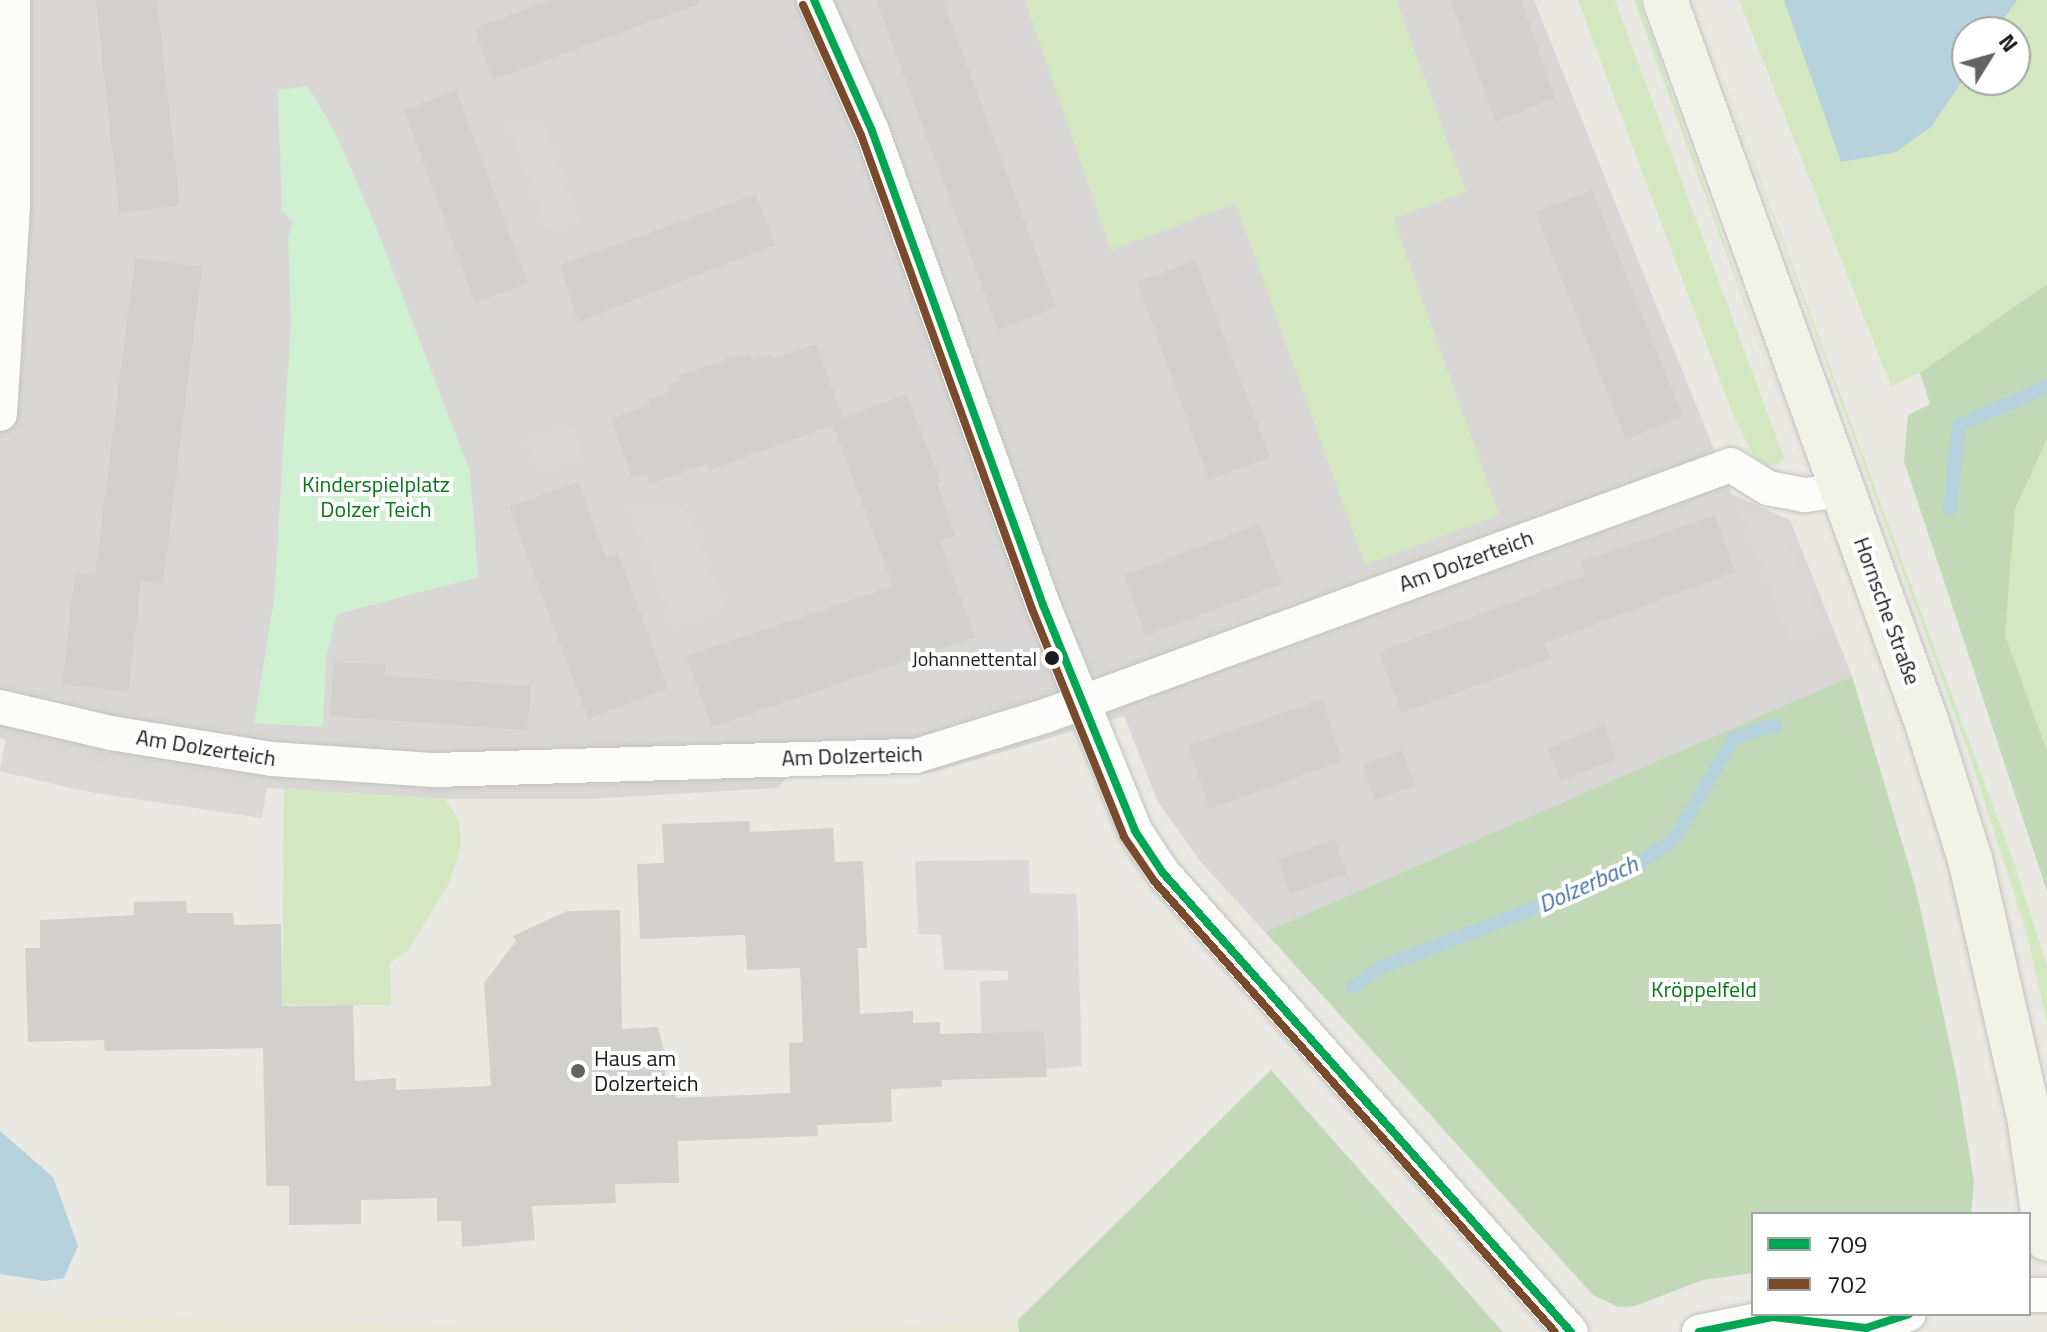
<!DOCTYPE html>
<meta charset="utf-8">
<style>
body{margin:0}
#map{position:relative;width:2047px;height:1332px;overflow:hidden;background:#eae8e3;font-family:"Titillium Web",sans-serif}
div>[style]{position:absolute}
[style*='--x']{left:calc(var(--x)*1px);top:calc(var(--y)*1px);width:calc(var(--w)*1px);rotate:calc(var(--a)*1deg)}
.residential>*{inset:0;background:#d9d7d5}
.farmland>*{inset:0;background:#e9ead5}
.grass>*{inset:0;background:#d3e8c0}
.forest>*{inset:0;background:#c2d9b8}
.park>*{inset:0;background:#d0f1d1}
.parking>*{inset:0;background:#dad9d7}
.water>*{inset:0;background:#b6d3dd}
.stream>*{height:14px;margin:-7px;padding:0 7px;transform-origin:7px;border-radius:7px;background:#b6d3dd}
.building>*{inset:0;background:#d2d0cc}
.roads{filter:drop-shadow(0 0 2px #c2c2bf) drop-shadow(0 0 2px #c2c2bf)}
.minor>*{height:34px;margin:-17px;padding:0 17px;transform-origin:17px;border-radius:17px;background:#fcfcfb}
.secondary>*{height:44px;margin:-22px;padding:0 22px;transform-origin:22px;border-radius:22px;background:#f1f2e8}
.bus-1>*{height:8px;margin:-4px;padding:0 4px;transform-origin:4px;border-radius:4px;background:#00a651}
.bus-2>*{height:8px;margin:-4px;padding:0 4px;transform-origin:4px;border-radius:4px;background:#7a4b2a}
.dots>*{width:22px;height:22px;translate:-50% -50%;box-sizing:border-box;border:4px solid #fff;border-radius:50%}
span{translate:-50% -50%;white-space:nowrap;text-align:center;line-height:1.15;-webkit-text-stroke:8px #fff;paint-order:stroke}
.bus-label{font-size:20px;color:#1b1b1b}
.right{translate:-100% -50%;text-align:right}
.park-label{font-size:22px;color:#0b771b}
.street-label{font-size:22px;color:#1b1b1b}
.poi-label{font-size:22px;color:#1b1b1b}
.left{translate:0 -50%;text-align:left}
.water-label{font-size:24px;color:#4872a9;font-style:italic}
.legend{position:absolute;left:1751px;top:1212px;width:280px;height:104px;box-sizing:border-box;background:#fff;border:2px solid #a4a4a4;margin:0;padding:10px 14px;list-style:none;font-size:24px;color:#1b1b1b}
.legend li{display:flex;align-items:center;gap:16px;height:40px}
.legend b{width:40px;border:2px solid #a4a4a4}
.north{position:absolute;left:1951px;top:16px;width:80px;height:80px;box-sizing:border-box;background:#fff;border:2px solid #a4a4a4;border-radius:50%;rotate:53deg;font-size:22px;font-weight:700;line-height:32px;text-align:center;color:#1b1b1b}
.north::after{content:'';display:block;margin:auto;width:28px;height:36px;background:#636361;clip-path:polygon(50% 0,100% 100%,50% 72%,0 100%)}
</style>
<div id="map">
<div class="residential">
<div style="clip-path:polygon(0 0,1534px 0,1732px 494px,1790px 520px,1852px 676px,1265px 932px,1200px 861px,1158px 802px,1124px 716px,927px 774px,790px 774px,778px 788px,587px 799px,445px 799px,267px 788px,262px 818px,84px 791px,0 771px,6px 740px,0 738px)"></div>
</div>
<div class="farmland">
<div style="clip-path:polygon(0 1312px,649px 1332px,0 1332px)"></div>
<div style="clip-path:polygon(1018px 1320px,1019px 1332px,794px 1332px)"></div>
</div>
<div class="grass">
<div style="clip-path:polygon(1025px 0,1396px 0,1466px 192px,1393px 218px,1499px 515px,1365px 565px,1236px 203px,1111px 250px)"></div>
<div style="clip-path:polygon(1578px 0,1615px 0,1784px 458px,1778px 464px,1767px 465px,1754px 457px,1731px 410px)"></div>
<div style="clip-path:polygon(1634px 0,1639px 0,1781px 404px)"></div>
<div style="clip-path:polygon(1694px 0,2015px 865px,2047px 966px,2047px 1023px,2026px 931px,1968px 751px)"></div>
<div style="clip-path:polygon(evenodd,1739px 0,2047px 0,2047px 284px,1920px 373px,1891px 386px,1739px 0,1967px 32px,2015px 32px,2015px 80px,1967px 80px,1967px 32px)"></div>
<div style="clip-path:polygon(2047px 439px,2047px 751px,2005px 635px,2015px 509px)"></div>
<div style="clip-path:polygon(284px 789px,445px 799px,459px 821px,461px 845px,449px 884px,408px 950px,390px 963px,391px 1005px,282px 1005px)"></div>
</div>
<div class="forest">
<div style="clip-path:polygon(2047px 284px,2047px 439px,2015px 509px,2005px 635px,2047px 751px,2047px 891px,1904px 461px,1908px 415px,1930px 404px,1920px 373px)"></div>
<div style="clip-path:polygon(1852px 676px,1916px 889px,1956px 1073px,1974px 1182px,1971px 1214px,1753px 1214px,1753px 1273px,1703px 1280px,1635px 1306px,1618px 1307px,1593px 1295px,1265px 932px)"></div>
<div style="clip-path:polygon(1271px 1070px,1503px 1332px,1019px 1332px,1018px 1320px)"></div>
</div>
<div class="park">
<div style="clip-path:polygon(308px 86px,335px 132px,376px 227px,470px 472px,478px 577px,337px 614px,326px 658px,323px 727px,254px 723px,274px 601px,291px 320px,288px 238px,293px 221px,282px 211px,278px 90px)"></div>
</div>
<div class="parking">
<div style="clip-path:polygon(507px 120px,543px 122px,579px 221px,548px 231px)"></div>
<div style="clip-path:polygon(572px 425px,583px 457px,538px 473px,526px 442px)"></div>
<div style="clip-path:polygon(681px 509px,691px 518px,724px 607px,674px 626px,630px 510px)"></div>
<div style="clip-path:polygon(1740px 509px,1781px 525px,1825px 630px,1791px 641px)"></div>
<div style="clip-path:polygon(6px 740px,95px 761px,105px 769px,109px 764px,266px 788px,262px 818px,84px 791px,0 771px)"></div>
<div style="clip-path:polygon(1029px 860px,1030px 893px,1077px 894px,1082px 1066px,1046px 1069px,1044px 1031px,981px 1033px,980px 981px,1008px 980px,1008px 971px,944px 970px,941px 935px,918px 934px,915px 861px)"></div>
</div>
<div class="water">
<div style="clip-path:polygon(1784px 0,2017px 0,1995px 32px,1967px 32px,1967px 74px,1931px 127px,1896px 152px,1841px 162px)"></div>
<div style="clip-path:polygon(0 1131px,53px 1177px,78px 1246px,64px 1278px,45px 1281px,0 1274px)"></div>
</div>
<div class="stream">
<div style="--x:1950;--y:508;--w:83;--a:-83.8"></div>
<div style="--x:1959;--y:425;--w:96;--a:-23.4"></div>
<div style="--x:1353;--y:987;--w:32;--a:-36"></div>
<div style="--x:1379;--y:968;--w:265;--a:-21"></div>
<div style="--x:1626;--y:873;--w:60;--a:-35.5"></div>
<div style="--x:1675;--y:838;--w:116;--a:-59.5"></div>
<div style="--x:1734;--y:738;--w:43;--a:-17.6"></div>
</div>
<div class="building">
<div style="clip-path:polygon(96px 0,157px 0,180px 205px,119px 213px)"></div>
<div style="clip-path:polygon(551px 0,698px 0,699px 4px,493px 80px,474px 28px)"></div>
<div style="clip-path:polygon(876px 0,943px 0,1056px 307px,998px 330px)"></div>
<div style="clip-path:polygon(1450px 0,1521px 0,1555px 98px,1496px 122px)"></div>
<div style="clip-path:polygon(456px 90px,528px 283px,475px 303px,404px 110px)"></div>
<div style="clip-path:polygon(1592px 190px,1683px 416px,1626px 440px,1535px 212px)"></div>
<div style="clip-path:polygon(756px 194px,775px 245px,578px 322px,560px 265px)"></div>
<div style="clip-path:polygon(135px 258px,202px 267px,163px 584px,141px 581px,128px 692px,62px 684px,75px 574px,95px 575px)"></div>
<div style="clip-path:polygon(1195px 260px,1270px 457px,1209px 480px,1137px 282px)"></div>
<div style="clip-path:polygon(816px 344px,843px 418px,906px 394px,941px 481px,937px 483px,955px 535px,940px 541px,975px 637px,712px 727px,686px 656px,893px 586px,833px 425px,710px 470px,707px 464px,650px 484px,646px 473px,632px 478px,611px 419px,651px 404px,649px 399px,670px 392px,667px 385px,680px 380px,678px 376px,735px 356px,750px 354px,752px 360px,772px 354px,774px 359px)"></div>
<div style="clip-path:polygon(578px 482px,606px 557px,618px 553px,668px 688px,588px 719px,509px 507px)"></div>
<div style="clip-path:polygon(1715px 515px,1735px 572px,1545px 643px,1551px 658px,1402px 713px,1378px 652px,1585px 575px,1580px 562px)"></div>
<div style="clip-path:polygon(1259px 524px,1282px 584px,1146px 636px,1124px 575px)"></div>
<div style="clip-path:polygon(333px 663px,385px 664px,385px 676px,531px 686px,527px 730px,330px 716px)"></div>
<div style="clip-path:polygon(1322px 699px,1342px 761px,1210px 809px,1188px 746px)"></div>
<div style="clip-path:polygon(1604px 725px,1617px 759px,1561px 781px,1548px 748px)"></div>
<div style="clip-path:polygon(1402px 750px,1415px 786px,1375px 800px,1362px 765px)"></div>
<div style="clip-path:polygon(749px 821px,750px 832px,833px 828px,835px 862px,863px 861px,867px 948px,858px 948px,860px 1014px,913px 1011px,913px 1023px,940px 1022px,940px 1034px,1044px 1031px,1047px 1077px,942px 1080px,942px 1087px,891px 1089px,892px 1122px,817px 1125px,818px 1136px,678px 1141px,679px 1183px,615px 1184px,616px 1203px,532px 1206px,535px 1240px,462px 1247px,461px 1221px,437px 1221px,437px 1198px,361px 1200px,361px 1224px,289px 1225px,289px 1186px,266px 1186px,263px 1048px,105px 1051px,104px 1040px,28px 1042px,25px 948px,40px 948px,40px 920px,134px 915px,134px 902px,186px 901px,187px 913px,233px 913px,234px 925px,281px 924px,282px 1006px,353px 1005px,355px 1081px,396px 1078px,396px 1090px,491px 1086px,484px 983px,516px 941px,513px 936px,567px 911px,620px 910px,622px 1029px,658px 1027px,666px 1059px,664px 1090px,676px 1091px,676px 1098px,790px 1093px,789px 1043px,803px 1042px,800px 968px,747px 970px,745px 935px,640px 939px,637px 864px,664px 863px,662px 824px)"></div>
<div style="clip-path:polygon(1334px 839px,1347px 874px,1290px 894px,1278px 860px)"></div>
</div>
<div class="roads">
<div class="minor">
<div style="--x:814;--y:0;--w:143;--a:66.1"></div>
<div style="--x:872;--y:131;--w:504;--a:70.16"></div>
<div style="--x:1043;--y:605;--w:244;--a:67.8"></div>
<div style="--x:1135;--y:831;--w:50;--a:56.3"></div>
<div style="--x:1163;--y:873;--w:614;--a:48.37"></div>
<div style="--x:0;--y:414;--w:208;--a:-86.4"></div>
<div style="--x:13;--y:206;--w:206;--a:-90"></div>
<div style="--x:0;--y:707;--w:114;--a:13.2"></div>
<div style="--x:111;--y:733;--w:163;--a:9.2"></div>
<div style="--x:272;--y:759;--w:163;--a:3.9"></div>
<div style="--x:435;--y:770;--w:481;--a:-1.7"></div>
<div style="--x:916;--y:756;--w:135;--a:-17.2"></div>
<div style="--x:1045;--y:716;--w:730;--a:-20.1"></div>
<div style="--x:1731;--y:465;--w:44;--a:31.9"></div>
<div style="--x:1768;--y:488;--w:38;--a:11"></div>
<div style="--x:1805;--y:495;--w:39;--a:-7"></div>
<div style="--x:2029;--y:1295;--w:18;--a:0"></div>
<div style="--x:1866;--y:1328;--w:45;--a:-18"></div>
<div style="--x:1699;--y:1332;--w:76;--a:-11.5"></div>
<div style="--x:1773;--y:1317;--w:107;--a:8.1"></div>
</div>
<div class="secondary">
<div style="--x:1665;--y:0;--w:769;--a:70.08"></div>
<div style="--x:1927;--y:723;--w:143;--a:72.5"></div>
<div style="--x:1970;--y:859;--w:264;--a:77.1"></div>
<div style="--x:2029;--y:1116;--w:124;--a:81.7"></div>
</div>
</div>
<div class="bus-1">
<div style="--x:814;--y:0;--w:143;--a:66.1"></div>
<div style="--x:872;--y:131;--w:504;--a:70.16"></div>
<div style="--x:1043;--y:605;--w:244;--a:67.8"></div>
<div style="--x:1135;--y:831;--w:50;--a:56.3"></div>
<div style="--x:1163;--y:873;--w:614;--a:48.37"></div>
<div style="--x:1699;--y:1332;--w:76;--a:-11.5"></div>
<div style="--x:1773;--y:1317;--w:94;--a:6.7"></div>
<div style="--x:1866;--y:1328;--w:45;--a:-18"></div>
</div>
<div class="bus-2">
<div style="--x:803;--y:5;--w:142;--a:66"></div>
<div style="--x:861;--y:135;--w:504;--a:70.16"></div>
<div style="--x:1032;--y:609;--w:246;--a:68"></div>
<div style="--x:1124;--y:837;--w:53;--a:55.7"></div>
<div style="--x:1154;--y:881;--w:603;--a:48.36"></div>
</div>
<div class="dots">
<div style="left:1052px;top:658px;background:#1b1b1b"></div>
<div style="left:578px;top:1071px;background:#636361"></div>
</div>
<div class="bus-label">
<span class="right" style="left:1037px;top:658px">Johannettental</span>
</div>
<div class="park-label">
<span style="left:376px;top:497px">Kinderspielplatz<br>Dolzer Teich</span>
<span style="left:1704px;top:990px">Kröppelfeld</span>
</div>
<div class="street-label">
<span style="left:1466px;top:561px;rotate:-20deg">Am Dolzerteich</span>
<span style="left:1887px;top:611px;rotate:70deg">Hornsche Straße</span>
<span style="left:206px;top:748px;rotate:9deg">Am Dolzerteich</span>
<span style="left:852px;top:756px;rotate:-2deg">Am Dolzerteich</span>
</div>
<div class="poi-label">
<span class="left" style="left:594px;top:1071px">Haus am<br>Dolzerteich</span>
</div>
<div class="water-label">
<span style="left:1588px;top:884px;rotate:-24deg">Dolzerbach</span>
</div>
<ul class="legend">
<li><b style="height:10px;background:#00a651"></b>709</li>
<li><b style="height:10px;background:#7a4b2a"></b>702</li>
</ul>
<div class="north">N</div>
</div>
